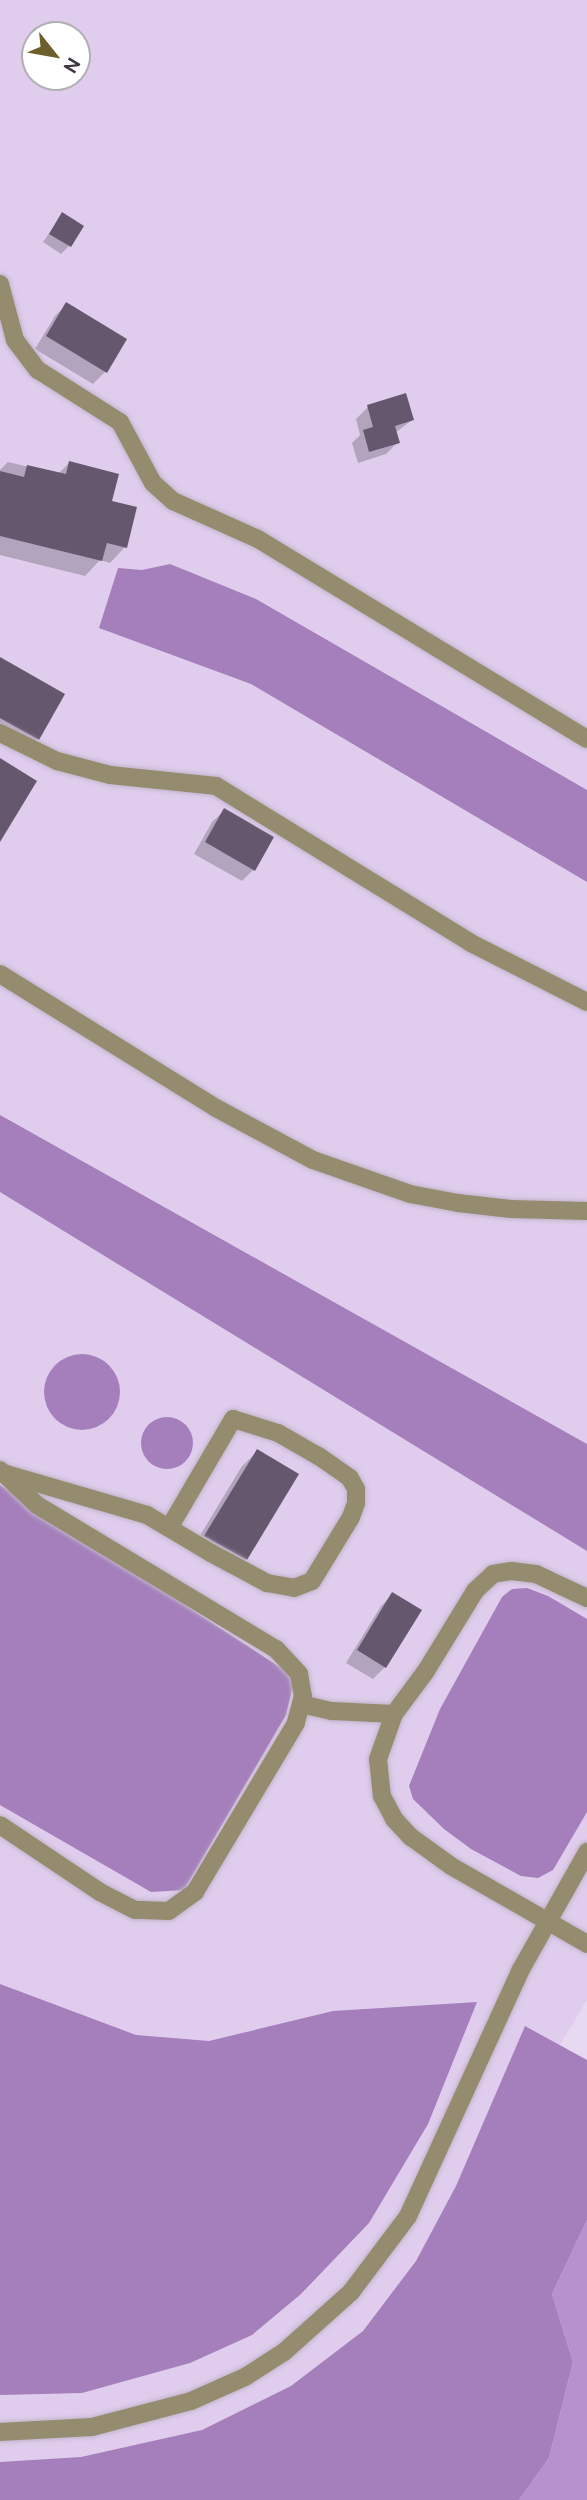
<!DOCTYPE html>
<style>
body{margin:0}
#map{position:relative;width:587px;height:2500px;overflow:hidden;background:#e8d9f2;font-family:Ubuntu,sans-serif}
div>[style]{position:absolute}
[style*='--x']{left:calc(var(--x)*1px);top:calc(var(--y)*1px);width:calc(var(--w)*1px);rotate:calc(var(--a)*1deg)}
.built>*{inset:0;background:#e0cded}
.forest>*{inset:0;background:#b791ce}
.water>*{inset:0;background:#a47fbb}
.round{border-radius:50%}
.shadow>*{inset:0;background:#0003}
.building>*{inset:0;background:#65586e}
.roads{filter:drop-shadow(0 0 2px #c2b5cb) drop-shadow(0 0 2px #c2b5cb)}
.minor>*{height:18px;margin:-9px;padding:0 9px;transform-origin:9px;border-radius:9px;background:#958c6f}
span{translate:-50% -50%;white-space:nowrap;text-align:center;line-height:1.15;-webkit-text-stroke:7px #fff;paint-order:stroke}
.north{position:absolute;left:21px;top:21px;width:70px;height:70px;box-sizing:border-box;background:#fff;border:2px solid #b1afb3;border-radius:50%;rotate:121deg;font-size:19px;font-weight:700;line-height:28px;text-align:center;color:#3d3741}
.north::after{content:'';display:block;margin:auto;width:24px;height:32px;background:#6d5f2c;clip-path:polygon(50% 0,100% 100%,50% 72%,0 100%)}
</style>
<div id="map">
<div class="built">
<div style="clip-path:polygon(evenodd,0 0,587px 0,587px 2000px,285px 2500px,0 2500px,0 0,35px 35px,77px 35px,77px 77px,35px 77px,35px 35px)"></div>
</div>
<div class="forest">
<div style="clip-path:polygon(587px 2220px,587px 2500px,519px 2500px,549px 2458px,573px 2362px,552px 2294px)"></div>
</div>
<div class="water">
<div style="clip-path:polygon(170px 564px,256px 599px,587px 790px,587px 882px,251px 684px,99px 628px,118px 568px,142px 570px)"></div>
<div style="clip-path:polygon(0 1115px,587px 1444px,587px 1551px,0 1192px)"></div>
<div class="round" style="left:44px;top:1354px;width:76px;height:76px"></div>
<div class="round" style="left:141px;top:1417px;width:52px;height:52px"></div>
<div style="clip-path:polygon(0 1485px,295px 1677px,286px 1715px,184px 1890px,151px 1892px,0 1805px)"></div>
<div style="clip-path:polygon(527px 1588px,548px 1596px,587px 1619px,587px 1812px,553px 1870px,538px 1878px,521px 1876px,471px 1849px,444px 1829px,413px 1799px,409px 1786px,440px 1709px,502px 1597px,512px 1589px)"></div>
<div style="clip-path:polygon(0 1984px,136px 2035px,209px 2041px,333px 2011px,477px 2002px,428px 2124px,369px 2223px,301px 2294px,252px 2335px,190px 2363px,82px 2393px,0 2395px)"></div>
<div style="clip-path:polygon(525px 2026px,587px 2060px,587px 2220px,552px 2294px,573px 2362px,549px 2458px,519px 2500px,0 2500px,0 2462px,81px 2457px,202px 2430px,291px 2386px,363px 2331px,416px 2261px,456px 2186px)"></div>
</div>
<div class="shadow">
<div style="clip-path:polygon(62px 215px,69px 246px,61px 254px,43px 242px)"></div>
<div style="clip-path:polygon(67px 304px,105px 372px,93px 384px,35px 349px,55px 316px)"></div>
<div style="clip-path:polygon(368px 407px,412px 420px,395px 433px,398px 442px,386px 454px,358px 463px,352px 443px,360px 435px,356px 419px)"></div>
<div style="clip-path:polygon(8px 462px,58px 474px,69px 463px,110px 502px,125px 547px,110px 563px,100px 560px,85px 576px,0 555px,0 470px)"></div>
<div style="clip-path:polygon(0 662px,38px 738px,26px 750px,0 736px)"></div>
<div style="clip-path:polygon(224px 811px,254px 869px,242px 881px,194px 854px,212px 822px)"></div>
<div style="clip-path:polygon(258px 1451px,246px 1559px,230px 1574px,190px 1552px,242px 1466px)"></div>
<div style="clip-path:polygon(393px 1594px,385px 1667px,373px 1679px,346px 1663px,381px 1606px)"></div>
</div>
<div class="building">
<div style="clip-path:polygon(62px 212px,84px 226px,71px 247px,49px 234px)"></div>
<div style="clip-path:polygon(66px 302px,127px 339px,107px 373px,46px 336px)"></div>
<div style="clip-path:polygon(406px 393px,414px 420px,395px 426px,400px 443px,369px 452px,363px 430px,373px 427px,367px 405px)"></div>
<div style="clip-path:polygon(69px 461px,119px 474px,112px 501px,137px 507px,127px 548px,107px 543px,102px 561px,0 536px,0 471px,24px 477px,27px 465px,66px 474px)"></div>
<div style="clip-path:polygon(0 657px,65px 694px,39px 740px,0 718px)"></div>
<div style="clip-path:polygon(0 758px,37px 781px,0 842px)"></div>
<div style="clip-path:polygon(224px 808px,274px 837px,255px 871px,205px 842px)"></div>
<div style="clip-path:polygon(257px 1449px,299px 1474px,247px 1560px,204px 1536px)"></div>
<div style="clip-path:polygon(392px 1592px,422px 1610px,386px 1668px,357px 1650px)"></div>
</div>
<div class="roads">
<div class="minor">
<div style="--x:0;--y:284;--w:58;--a:75"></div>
<div style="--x:15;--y:340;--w:38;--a:53"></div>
<div style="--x:38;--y:370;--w:97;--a:32.4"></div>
<div style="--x:120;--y:422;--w:69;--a:61.6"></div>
<div style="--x:153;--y:483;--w:27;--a:42"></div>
<div style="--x:173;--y:501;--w:93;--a:24.1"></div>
<div style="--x:258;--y:539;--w:385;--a:31.3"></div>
<div style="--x:0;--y:733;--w:64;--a:26.2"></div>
<div style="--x:57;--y:761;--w:55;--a:14.8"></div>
<div style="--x:110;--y:775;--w:107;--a:5.9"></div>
<div style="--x:216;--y:786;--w:299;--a:31.6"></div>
<div style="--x:471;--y:943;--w:130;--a:27"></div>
<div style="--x:0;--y:974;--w:254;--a:31.8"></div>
<div style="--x:216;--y:1108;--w:110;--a:28.2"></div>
<div style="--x:313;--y:1160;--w:103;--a:19.3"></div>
<div style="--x:410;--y:1194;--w:49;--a:10.6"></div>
<div style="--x:458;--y:1203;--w:53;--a:6.5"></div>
<div style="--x:511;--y:1209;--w:76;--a:1.5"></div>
<div style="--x:0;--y:1470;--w:51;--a:43.4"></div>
<div style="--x:37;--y:1505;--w:279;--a:31.1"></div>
<div style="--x:276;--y:1649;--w:34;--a:47"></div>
<div style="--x:299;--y:1674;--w:22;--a:80"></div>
<div style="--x:303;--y:1696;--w:28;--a:105"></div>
<div style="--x:296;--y:1723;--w:197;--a:120.9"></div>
<div style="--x:195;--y:1892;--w:32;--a:144"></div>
<div style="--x:169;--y:1911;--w:34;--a:-178"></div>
<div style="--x:135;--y:1910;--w:39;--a:-153"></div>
<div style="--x:100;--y:1892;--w:120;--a:-146.2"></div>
<div style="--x:6;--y:1474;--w:147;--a:16.2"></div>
<div style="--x:147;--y:1515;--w:74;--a:30.7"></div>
<div style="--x:211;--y:1553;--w:64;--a:28.2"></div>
<div style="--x:267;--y:1583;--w:27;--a:10"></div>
<div style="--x:294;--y:1588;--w:19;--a:-21"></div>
<div style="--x:312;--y:1581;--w:75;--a:-58.6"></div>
<div style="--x:351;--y:1517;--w:15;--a:-70"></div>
<div style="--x:356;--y:1503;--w:14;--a:-90"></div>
<div style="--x:356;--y:1489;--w:13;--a:-119"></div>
<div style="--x:350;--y:1478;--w:39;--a:-145"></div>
<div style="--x:318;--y:1456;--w:46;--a:-150.1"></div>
<div style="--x:278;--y:1433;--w:47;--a:-162.7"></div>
<div style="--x:233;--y:1419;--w:126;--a:120.4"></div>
<div style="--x:587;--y:1598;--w:56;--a:-154.8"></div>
<div style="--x:536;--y:1574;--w:25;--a:-173"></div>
<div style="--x:511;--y:1571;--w:18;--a:171"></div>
<div style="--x:493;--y:1574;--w:25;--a:137"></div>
<div style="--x:475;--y:1591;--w:94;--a:121.5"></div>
<div style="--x:426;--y:1671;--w:54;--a:126.7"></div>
<div style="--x:394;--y:1714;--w:48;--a:109.6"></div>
<div style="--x:378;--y:1759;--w:37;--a:84"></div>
<div style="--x:382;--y:1796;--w:26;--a:62"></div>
<div style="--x:394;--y:1819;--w:25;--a:47"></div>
<div style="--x:411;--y:1837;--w:49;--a:35.9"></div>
<div style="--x:451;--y:1866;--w:157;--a:29.8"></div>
<div style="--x:301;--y:1704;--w:32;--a:13"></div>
<div style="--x:332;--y:1711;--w:62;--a:2.8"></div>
<div style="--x:0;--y:2432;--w:92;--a:-3.1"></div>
<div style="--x:92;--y:2427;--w:102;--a:-14.7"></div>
<div style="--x:191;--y:2401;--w:59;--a:-24"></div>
<div style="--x:245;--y:2377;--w:46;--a:-32.7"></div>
<div style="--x:284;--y:2352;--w:90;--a:-41.8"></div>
<div style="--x:351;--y:2292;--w:95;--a:-53.1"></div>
<div style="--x:408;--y:2216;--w:269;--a:-65.4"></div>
<div style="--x:520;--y:1971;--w:137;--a:-60.6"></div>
</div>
</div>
<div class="north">N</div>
</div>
